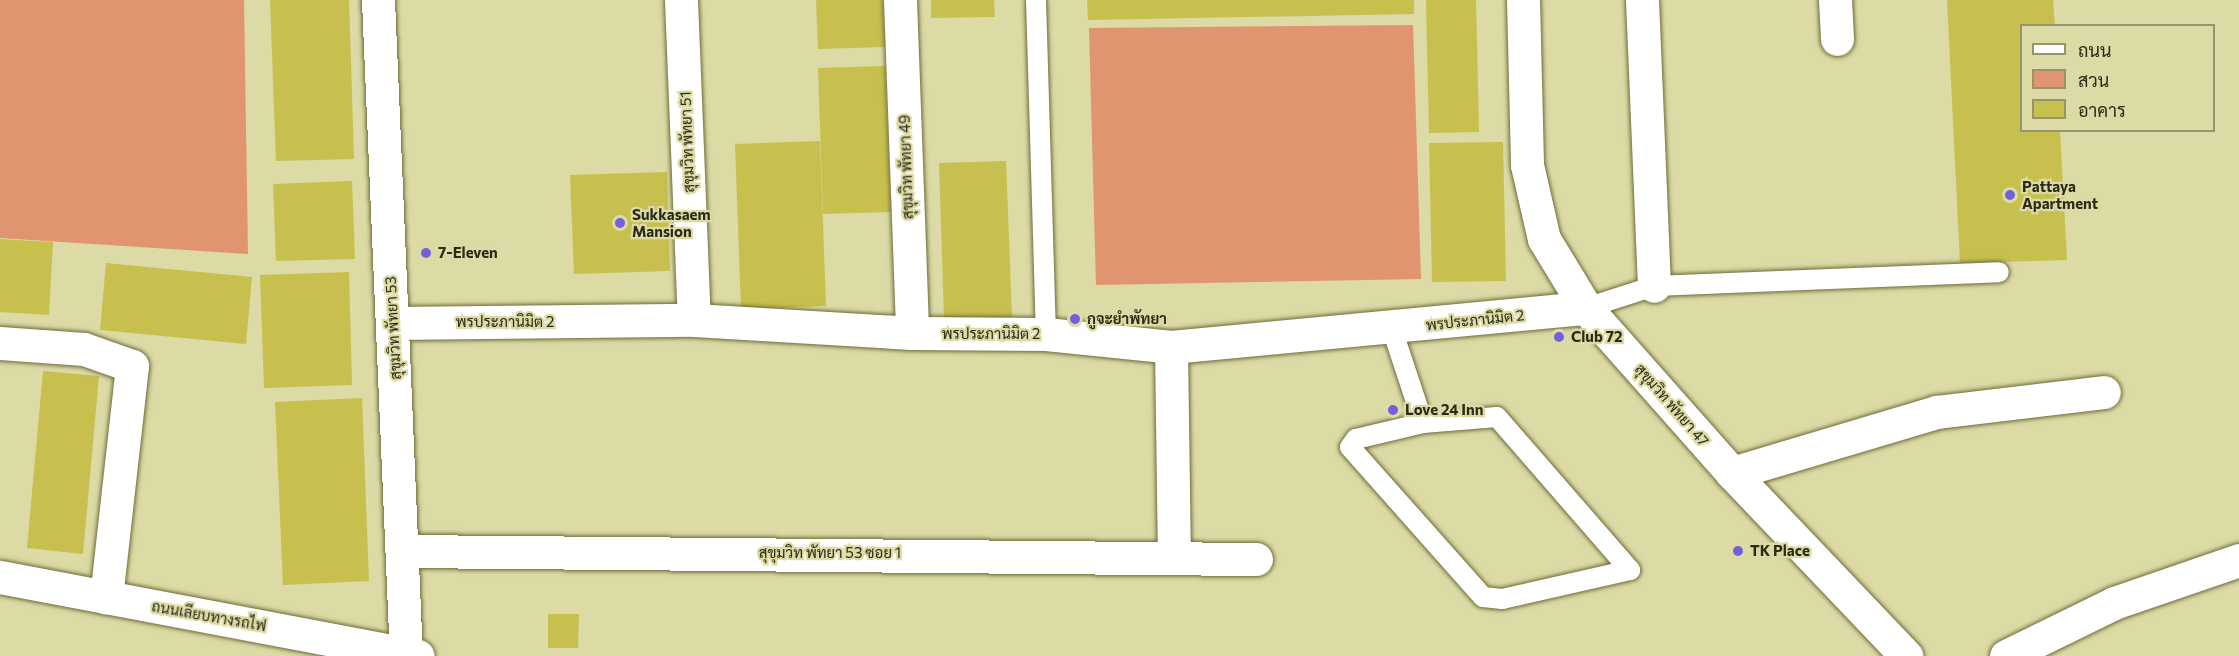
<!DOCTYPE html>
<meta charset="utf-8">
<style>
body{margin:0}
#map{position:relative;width:2239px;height:656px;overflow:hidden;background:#dcdaa5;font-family:Commissioner,Sarabun,sans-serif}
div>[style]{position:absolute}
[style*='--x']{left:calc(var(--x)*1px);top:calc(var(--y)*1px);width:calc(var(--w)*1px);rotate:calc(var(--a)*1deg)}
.green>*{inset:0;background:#e09470}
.building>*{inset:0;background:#c7c04e}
.roads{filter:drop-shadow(0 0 2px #6f6c3b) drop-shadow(0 0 2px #6f6c3b)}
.service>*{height:20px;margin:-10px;padding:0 10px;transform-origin:10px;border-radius:10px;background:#fff}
.minor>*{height:33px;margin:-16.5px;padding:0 16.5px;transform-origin:16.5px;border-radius:16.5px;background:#fff}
.tertiary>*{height:33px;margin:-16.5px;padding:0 16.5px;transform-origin:16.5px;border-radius:16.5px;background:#fff}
.dots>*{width:16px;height:16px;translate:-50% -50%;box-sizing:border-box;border:3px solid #dcdaa5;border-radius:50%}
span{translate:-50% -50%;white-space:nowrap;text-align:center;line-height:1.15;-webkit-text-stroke:4.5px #dcdaa5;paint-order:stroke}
.street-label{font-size:15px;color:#2c2b16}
.poi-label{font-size:15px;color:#2c2b16;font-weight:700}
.left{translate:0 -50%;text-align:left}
.legend{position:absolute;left:2020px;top:24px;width:195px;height:108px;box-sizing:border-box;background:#dcdaa5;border:2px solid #96946c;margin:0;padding:8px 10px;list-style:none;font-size:18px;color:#2c2b16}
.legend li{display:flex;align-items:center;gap:12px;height:30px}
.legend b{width:30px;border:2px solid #96946c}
</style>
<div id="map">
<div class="green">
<div style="clip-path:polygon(0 0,244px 0,248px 254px,0 238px)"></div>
<div style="clip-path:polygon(1413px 25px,1421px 279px,1096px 285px,1089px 28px)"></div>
</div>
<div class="building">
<div style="clip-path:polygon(270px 0,349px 0,354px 159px,276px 161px)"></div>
<div style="clip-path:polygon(816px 0,883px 0,885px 47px,818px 49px)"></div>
<div style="clip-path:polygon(931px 0,994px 0,995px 17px,931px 18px)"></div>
<div style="clip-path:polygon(1087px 0,1414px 0,1414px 14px,1088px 20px)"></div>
<div style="clip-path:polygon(1426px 0,1476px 0,1479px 132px,1429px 133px)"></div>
<div style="clip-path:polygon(1947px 0,2053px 0,2055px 26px,2022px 26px,2022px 130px,2060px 130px,2067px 260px,1960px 263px)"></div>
<div style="clip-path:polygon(885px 66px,891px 212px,823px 214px,818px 68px)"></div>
<div style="clip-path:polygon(820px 141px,826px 306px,741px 309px,735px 144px)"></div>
<div style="clip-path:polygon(1503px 142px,1506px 281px,1432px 282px,1429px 143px)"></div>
<div style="clip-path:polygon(1006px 161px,1012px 317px,944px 318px,939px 163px)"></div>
<div style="clip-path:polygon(667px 172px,670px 271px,574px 274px,570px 175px)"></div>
<div style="clip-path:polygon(352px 181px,355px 259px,276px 261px,273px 184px)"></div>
<div style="clip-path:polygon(0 239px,53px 242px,49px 315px,0 312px)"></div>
<div style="clip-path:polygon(106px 263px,252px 277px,246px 344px,100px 330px)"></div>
<div style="clip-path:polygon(349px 272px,352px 385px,264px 388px,260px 275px)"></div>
<div style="clip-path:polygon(43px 371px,99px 376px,83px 554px,27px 548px)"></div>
<div style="clip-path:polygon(362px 398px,369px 581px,283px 585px,275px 402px)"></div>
<div style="clip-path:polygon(548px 614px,579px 614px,578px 648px,548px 648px)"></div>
</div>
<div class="roads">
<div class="service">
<div style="--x:1036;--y:0;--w:334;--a:88.3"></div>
<div style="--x:1586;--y:308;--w:71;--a:-17.9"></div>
<div style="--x:1654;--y:286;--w:345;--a:-2.3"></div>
<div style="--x:1392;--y:329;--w:99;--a:71.7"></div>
<div style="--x:1423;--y:423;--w:74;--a:-4.6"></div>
<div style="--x:1497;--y:417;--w:203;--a:49"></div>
<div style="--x:1630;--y:570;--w:131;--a:167.2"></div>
<div style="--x:1502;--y:599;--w:19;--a:-174"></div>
<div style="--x:1483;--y:597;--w:200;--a:-131.6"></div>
<div style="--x:1350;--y:447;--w:10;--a:-53"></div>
<div style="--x:1356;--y:439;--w:69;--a:-13.4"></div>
</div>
<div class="minor">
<div style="--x:681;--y:0;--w:320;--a:87.7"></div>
<div style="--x:900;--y:0;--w:333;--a:87.9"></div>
<div style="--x:1642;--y:0;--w:286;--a:87.6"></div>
<div style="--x:1835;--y:0;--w:39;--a:87"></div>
<div style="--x:393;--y:323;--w:301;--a:-0.6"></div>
<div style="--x:694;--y:320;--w:218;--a:3.4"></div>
<div style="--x:912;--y:333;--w:134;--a:0.4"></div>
<div style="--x:1046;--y:334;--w:126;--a:5.9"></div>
<div style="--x:1171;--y:347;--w:417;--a:-5.4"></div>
<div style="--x:0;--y:343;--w:84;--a:4.1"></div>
<div style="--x:84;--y:349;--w:51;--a:19.5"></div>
<div style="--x:132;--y:366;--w:233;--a:96.4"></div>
<div style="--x:1171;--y:347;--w:208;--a:89.2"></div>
<div style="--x:1732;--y:473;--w:214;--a:-16.6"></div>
<div style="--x:1937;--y:412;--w:168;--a:-6.8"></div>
<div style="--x:404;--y:551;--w:852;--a:0.54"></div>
<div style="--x:2006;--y:656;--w:120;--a:-26.1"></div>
<div style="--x:2114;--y:603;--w:132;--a:-19"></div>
</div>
<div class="tertiary">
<div style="--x:378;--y:0;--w:657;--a:87.56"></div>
<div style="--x:1523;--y:0;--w:165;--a:88.6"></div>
<div style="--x:1527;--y:165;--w:76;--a:77.1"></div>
<div style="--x:1544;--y:239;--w:81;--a:58.7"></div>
<div style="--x:1586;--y:308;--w:220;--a:48.5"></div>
<div style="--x:1732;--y:473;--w:253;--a:46.4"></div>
<div style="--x:0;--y:577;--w:425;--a:10.7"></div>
</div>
</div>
<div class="dots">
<div style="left:2010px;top:195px;background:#7260db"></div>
<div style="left:620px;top:223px;background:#7260db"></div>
<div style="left:426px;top:253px;background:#7260db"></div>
<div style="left:1075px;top:319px;background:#7260db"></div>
<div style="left:1559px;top:337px;background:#7260db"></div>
<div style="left:1393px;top:410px;background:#7260db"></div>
<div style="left:1738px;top:551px;background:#7260db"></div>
</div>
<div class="street-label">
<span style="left:687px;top:142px;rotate:-92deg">สุขุมวิท พัทยา 51</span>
<span style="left:906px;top:167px;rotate:-92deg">สุขุมวิท พัทยา 49</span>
<span style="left:1475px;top:320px;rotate:-6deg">พรประภานิมิต 2</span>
<span style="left:505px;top:322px">พรประภานิมิต 2</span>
<span style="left:393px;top:328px;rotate:-93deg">สุขุมวิท พัทยา 53</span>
<span style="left:991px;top:334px">พรประภานิมิต 2</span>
<span style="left:1672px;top:405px;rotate:49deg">สุขุมวิท พัทยา 47</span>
<span style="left:830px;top:553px">สุขุมวิท พัทยา 53 ซอย 1</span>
<span style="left:209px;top:616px;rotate:10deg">ถนนเลียบทางรถไฟ</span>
</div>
<div class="poi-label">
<span class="left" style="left:2022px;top:195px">Pattaya<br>Apartment</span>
<span class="left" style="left:632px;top:223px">Sukkasaem<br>Mansion</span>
<span class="left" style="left:438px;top:253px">7-Eleven</span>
<span class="left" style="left:1087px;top:319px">กูจะยำพัทยา</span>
<span class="left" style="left:1571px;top:337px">Club 72</span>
<span class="left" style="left:1405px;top:410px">Love 24 Inn</span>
<span class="left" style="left:1750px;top:551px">TK Place</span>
</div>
<ul class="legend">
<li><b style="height:8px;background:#fff"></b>ถนน</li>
<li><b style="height:16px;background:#e09470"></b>สวน</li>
<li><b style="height:16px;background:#c7c04e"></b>อาคาร</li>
</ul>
</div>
